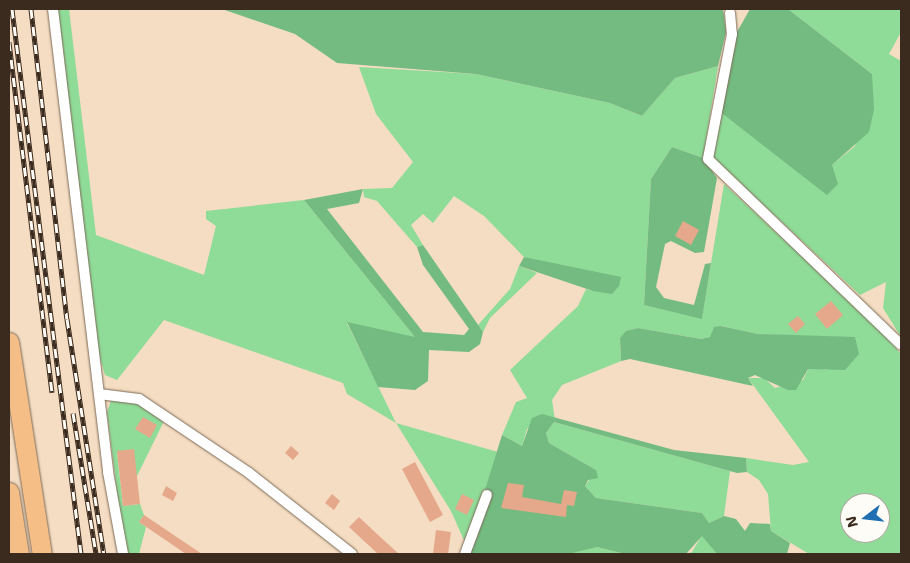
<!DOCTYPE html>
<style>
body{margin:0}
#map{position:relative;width:910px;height:563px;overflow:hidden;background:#f4ddc2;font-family:"Shantell Sans",sans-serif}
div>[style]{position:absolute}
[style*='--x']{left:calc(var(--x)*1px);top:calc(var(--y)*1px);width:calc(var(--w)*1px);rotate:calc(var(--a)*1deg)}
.green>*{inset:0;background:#8fdb98}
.forest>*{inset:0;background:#73bb80}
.building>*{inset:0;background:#e6a88a}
.roads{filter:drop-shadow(0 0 1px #7c6957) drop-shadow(0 0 1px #7c6957)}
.street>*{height:10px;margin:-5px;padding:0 5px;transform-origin:5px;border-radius:5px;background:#fff}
.highway>*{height:19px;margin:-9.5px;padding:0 9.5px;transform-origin:9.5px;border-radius:9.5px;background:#f6be87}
.rail>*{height:5px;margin-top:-2.5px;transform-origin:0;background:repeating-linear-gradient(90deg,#fdfcf7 0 9px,#3b2a1e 0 18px);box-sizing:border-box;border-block:1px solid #3b2a1e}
span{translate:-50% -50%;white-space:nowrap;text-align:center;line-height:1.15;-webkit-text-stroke:5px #fdfcf7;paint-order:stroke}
.frame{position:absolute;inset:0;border:10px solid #3b2a1e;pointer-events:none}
.north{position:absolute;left:840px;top:493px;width:50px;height:50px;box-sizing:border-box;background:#fdfcf7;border:1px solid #afa8a0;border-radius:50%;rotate:254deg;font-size:14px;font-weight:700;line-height:20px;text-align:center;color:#3b2a1e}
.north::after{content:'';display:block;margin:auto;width:18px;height:22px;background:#1f6fb2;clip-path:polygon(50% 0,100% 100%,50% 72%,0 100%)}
</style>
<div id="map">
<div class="green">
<div style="clip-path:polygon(57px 9px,69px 9px,96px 235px,204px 275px,216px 226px,206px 219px,206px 211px,304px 200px,416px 338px,347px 323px,396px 423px,498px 452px,468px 547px,473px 554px,465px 554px,467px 547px,451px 511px,396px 423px,347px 394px,343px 383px,164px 320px,117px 380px,105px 375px,95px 341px)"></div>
<div style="clip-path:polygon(788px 9px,901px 9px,901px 32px,889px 54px,901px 61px,901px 337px,883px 308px,886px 282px,860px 295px,712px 157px,719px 111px,828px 194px,832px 165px,855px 146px,872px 74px)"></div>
<div style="clip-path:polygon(evenodd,718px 66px,703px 158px,672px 147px,651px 179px,644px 305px,702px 318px,724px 184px,871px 321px,901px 354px,901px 554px,809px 554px,771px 531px,768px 494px,759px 480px,747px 472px,746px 458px,793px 465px,809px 462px,748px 378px,764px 378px,775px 388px,803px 380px,808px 369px,815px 367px,827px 370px,801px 336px,758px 334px,721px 326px,710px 337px,701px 339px,638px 328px,627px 331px,620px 338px,621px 361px,562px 385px,552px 400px,555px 420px,542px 414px,527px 429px,522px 446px,502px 435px,516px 402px,527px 398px,510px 370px,578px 306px,586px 289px,593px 291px,549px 265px,524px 257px,484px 216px,454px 196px,433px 223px,423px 214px,411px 225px,423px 245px,417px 247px,377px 201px,364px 197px,363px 189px,392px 188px,413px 162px,376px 114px,359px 67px,476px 74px,610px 103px,642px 116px,675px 78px,718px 66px,850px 503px,880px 503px,880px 533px,850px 533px,850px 503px)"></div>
<div style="clip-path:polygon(519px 266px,537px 273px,490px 318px,483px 332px,478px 325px,510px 289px)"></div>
<div style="clip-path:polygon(112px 398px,141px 404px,164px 421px,137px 476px,117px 452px,123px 506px,140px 504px,144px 515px,139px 522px,146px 527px,139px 554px,128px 554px,120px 515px,107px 412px)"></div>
<div style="clip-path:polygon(554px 422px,730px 471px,724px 516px,709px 523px,702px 513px,596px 498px,585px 486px,596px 470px,549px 443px,546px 433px)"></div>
<div style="clip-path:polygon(702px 535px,717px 554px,686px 554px,692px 552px)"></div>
<div style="clip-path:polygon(597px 547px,625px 554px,568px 554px,568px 551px)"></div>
</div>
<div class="forest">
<div style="clip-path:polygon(222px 9px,723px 9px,726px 32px,718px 66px,675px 78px,642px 116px,610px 103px,476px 74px,337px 63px,295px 34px)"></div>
<div style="clip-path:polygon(750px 9px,788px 9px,872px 74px,874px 110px,869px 132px,832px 165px,838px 184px,827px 195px,719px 111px,737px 32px)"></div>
<div style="clip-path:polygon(672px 147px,703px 158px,717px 178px,704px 252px,695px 253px,671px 241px,665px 244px,656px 287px,664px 298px,694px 305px,705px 264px,711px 263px,702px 319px,644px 305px,651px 179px)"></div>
<div style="clip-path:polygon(363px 189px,359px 203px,327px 209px,423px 332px,464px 335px,469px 329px,423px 265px,417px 247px,423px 245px,483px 332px,480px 344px,469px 352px,429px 350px,428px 381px,415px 390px,378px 387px,347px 322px,415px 337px,304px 200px)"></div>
<div style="clip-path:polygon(524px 257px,621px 277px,619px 286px,612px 294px,593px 291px,519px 266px)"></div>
<div style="clip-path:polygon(721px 326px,758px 334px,855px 337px,859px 354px,845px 370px,808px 369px,796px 390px,788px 390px,755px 375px,748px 378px,753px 386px,630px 359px,621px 361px,620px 338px,626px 331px,638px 328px,701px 339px,710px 337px,714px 327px)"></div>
<div style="clip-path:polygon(542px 414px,674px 450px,746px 458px,747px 472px,737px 473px,554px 422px,546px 433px,549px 443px,596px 470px,598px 478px,588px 480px,585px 486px,596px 498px,702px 513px,709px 523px,724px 516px,736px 519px,745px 531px,750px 523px,770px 524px,771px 531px,790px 543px,787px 554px,717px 554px,702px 536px,686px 554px,625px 554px,597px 547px,568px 554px,473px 554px,467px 548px,502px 435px,522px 446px,532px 418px)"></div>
</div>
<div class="building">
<div style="clip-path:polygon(683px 221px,699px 230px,691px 245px,675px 236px)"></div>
<div style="clip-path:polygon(831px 301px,843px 315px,827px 329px,815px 314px)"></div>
<div style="clip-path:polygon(798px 316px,805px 324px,796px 333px,788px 324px)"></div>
<div style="clip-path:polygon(143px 417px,157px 425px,150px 438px,135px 429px)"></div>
<div style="clip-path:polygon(291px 446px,299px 453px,293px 460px,285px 453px)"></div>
<div style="clip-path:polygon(134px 449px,140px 504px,123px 506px,117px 451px)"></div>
<div style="clip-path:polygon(415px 462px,443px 515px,430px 522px,402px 469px)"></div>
<div style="clip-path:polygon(508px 483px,524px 485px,522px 497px,561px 504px,564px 490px,577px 492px,574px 506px,567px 505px,566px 517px,501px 508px)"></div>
<div style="clip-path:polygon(166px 486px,177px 493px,173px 501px,162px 495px)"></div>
<div style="clip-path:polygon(332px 494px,340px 501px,334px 510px,325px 503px)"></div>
<div style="clip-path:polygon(462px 494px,474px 500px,467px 515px,455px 509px)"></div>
<div style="clip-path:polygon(144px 515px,202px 554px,186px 554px,139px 522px)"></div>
<div style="clip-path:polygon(359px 517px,377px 534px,399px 554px,378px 554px,349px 527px)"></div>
<div style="clip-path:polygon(436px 530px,451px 532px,448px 554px,433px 554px)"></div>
</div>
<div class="roads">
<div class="street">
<div style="--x:53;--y:9;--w:466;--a:83.2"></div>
<div style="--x:108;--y:472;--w:83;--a:79.6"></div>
<div style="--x:730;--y:13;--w:21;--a:85"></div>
<div style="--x:732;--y:34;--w:127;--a:100.9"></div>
<div style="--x:708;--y:159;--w:268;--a:43.9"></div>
<div style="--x:99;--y:394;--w:40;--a:7.1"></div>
<div style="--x:139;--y:399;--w:133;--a:33.9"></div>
<div style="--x:249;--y:473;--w:131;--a:38.2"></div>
<div style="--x:465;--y:554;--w:63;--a:-69.6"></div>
</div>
<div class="highway">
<div style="--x:9;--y:342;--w:215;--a:81.2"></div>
<div style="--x:9;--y:492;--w:63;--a:80.8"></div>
</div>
</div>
<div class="rail">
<div style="--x:12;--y:9;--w:549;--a:82.78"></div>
<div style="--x:31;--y:9;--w:312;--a:83.4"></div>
<div style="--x:67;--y:319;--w:238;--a:81.1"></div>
<div style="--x:9;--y:42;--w:353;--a:83"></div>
<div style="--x:73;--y:413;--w:143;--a:80.7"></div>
</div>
<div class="frame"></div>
<div class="north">N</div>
</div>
